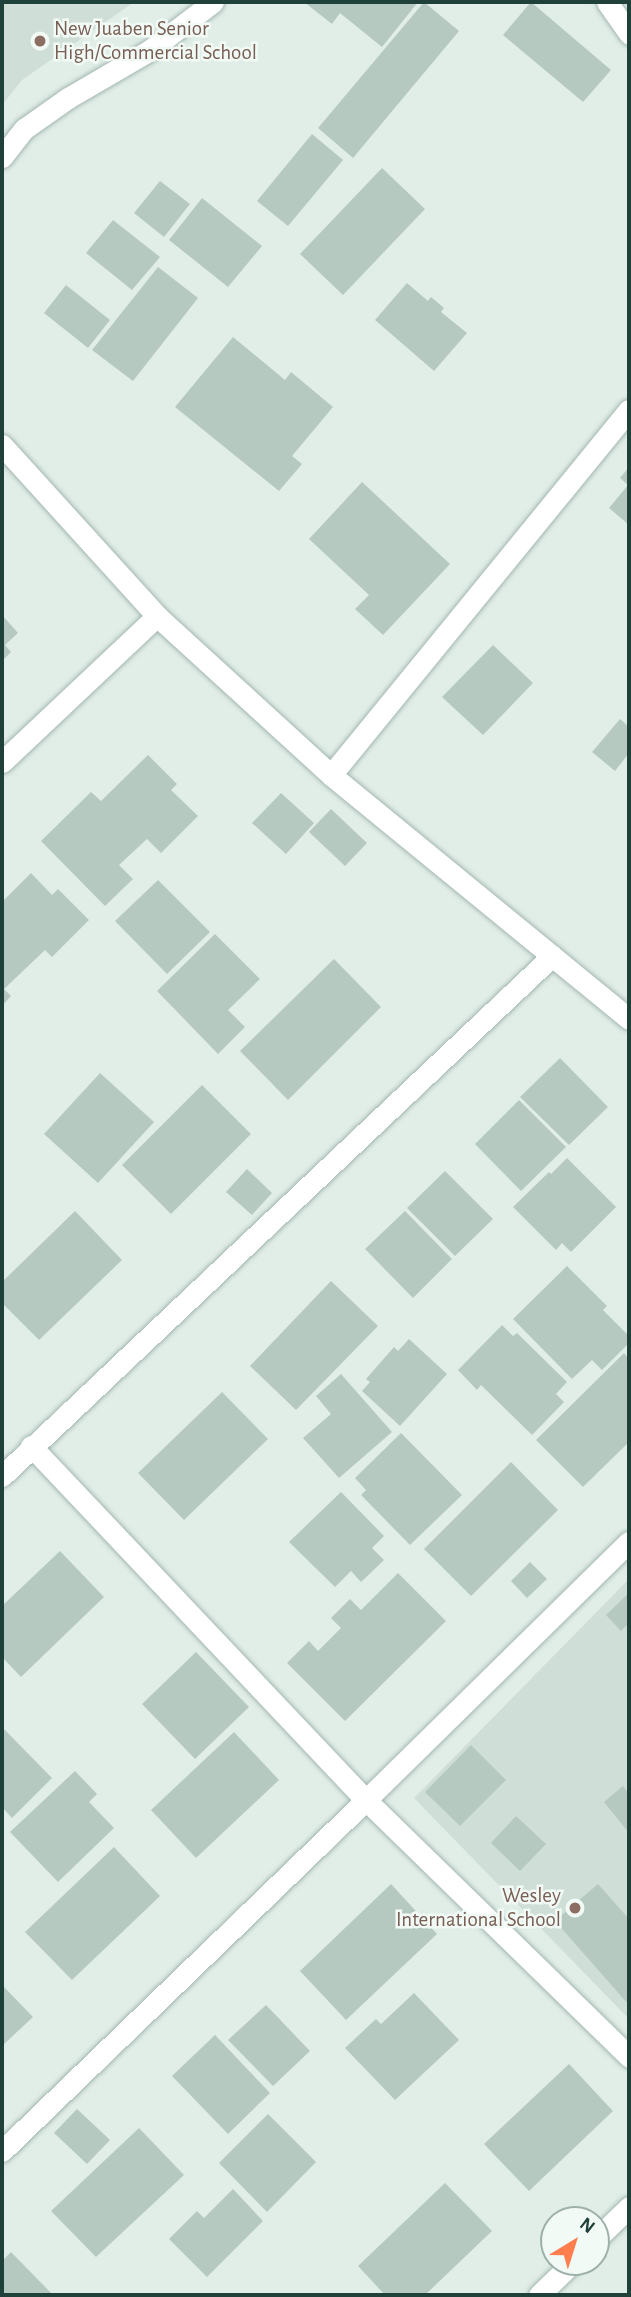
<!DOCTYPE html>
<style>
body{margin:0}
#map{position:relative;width:631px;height:2297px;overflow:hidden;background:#e1eee8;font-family:"Alegreya Sans",sans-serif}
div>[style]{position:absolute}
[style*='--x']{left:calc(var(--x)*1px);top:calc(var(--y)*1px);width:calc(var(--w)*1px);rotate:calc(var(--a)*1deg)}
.built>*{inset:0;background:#cfded7}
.building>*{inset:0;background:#b6c9c1}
.roads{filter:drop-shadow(0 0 2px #a3b7b0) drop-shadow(0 0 2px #a3b7b0)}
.minor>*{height:21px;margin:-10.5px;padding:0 10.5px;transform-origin:10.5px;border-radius:10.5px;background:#fff}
.dots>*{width:19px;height:19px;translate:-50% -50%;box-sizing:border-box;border:4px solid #f2faf6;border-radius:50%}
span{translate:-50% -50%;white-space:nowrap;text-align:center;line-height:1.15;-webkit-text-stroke:5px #f2faf6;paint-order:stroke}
.education-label{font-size:21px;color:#785e54}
.left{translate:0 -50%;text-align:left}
.right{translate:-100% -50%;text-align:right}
.frame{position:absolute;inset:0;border:4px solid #1f4139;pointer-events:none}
.north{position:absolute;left:540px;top:2206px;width:70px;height:70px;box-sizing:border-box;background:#f2faf6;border:2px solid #9eb0aa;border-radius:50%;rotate:38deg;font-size:19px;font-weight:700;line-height:28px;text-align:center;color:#1f4139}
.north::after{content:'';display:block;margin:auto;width:24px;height:32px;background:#ff7e4e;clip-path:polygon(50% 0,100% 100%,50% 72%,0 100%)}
</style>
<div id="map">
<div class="built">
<div style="clip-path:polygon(2px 2px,134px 2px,22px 80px,2px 105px)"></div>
<div style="clip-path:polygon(629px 1579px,629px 2019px,414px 1798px)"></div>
</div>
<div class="building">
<div style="clip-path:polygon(304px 2px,418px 2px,382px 47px,340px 13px,332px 24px)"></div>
<div style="clip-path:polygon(424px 2px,459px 31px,353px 158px,318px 128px)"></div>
<div style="clip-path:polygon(531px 2px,611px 70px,583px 102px,503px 35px)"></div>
<div style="clip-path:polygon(312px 134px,343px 160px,288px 226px,257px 201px)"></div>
<div style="clip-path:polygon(382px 168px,425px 209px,343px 295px,300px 254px)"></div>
<div style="clip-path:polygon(160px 181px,190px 204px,164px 237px,134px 213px)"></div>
<div style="clip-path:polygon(202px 198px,262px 246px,228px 287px,169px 240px)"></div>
<div style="clip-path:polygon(113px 220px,160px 257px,132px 290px,86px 253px)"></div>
<div style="clip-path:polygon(158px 267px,198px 298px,133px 381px,92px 350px)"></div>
<div style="clip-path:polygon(407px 283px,428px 301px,431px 297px,444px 308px,441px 312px,467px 333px,434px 371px,375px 320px)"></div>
<div style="clip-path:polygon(66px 285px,110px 320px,88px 348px,44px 313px)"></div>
<div style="clip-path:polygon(233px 337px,285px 380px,291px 372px,333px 407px,292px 456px,302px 464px,279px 491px,175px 407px)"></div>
<div style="clip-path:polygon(629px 467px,629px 525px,609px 508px,628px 485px,620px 478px)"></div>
<div style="clip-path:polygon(362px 482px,450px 564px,383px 635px,355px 609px,369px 595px,309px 539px)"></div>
<div style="clip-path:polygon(2px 615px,18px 633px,5px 645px,11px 652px,2px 661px)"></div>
<div style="clip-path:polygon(493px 645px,533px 683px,483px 735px,442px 697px)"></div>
<div style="clip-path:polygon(620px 719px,629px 727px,629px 753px,615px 771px,592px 752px)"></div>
<div style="clip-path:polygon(148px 755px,177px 784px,171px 790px,198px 816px,161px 853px,147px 839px,119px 865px,133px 879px,105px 906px,41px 841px,91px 792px,101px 801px)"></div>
<div style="clip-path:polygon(281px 793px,314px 823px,286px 854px,252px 823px)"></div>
<div style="clip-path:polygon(331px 809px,367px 843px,345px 866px,309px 832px)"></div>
<div style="clip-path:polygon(31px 873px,52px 895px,58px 889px,89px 920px,52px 957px,45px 950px,4px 989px,11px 996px,2px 1006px,2px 902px)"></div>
<div style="clip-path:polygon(158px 880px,210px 932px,167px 974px,115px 921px)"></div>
<div style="clip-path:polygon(215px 934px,260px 979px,228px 1010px,245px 1027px,218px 1054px,157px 991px)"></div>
<div style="clip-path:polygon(334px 959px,381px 1007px,288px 1100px,240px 1051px)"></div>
<div style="clip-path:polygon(560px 1058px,608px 1107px,569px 1145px,520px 1097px)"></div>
<div style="clip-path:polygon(100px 1073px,154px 1122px,98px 1183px,44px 1134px)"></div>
<div style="clip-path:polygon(202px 1085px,251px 1134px,171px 1214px,122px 1165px)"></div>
<div style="clip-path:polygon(519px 1100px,566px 1147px,521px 1191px,475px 1144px)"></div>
<div style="clip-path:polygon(567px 1158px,616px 1207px,571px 1252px,562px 1243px,556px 1250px,513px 1207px,549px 1172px,551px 1174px)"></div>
<div style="clip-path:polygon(247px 1169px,272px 1193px,252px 1215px,226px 1192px)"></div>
<div style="clip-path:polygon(445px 1171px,493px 1219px,455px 1256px,407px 1208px)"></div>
<div style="clip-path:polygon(75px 1211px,122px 1260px,39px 1340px,2px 1303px,2px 1282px)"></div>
<div style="clip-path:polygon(405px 1211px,452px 1259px,413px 1298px,365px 1249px)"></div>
<div style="clip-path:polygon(567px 1266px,607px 1306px,603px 1310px,629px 1336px,629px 1343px,602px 1370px,592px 1360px,572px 1379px,513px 1319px)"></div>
<div style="clip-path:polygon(331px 1281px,378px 1326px,296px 1410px,250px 1366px)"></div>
<div style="clip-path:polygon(502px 1325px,513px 1336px,517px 1333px,567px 1382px,556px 1394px,564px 1402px,532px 1435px,481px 1385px,477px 1390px,458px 1370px)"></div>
<div style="clip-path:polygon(409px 1339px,447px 1374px,400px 1426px,362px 1391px,370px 1382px,366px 1379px,394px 1347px,398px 1351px)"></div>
<div style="clip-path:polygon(624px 1353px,629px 1359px,629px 1442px,583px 1487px,536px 1440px)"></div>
<div style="clip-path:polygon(341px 1374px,392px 1432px,339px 1478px,303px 1438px,331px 1414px,316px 1396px)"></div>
<div style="clip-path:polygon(222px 1392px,268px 1439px,184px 1520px,138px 1473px)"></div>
<div style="clip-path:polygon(401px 1433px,462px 1495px,410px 1545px,361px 1495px,366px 1490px,355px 1478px)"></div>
<div style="clip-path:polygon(511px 1462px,558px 1510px,471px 1596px,424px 1549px)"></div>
<div style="clip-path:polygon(341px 1492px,384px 1536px,372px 1548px,384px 1560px,361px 1582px,351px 1571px,335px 1587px,289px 1542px)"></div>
<div style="clip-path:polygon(60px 1551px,104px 1597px,21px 1677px,2px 1657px,2px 1606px)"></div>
<div style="clip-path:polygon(530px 1562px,547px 1579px,527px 1598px,511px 1581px)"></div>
<div style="clip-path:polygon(398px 1573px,446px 1621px,345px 1721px,287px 1663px,309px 1641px,318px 1651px,341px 1628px,331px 1618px,350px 1599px,361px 1610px)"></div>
<div style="clip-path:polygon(629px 1593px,629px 1623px,621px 1631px,606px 1615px)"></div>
<div style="clip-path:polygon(196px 1652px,249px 1707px,195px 1759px,142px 1704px)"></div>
<div style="clip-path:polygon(2px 1727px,52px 1778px,12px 1818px,2px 1807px)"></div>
<div style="clip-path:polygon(234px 1732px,279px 1780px,196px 1858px,151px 1810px)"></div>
<div style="clip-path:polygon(471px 1745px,506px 1780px,460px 1826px,425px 1792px)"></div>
<div style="clip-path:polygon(75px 1771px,97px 1794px,89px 1802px,114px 1828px,58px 1882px,10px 1832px)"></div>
<div style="clip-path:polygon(623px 1786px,629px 1794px,629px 1833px,604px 1802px)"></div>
<div style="clip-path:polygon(516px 1816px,546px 1844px,520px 1871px,491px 1843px)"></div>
<div style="clip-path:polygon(114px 1847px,160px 1896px,72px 1980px,25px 1932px)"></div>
<div style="clip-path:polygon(391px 1884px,437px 1934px,346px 2020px,300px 1971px)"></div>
<div style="clip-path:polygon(598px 1884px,629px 1919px,629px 2005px,555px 1921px)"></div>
<div style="clip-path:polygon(2px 1985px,33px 2017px,2px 2046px)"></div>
<div style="clip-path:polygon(414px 1993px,459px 2040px,395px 2100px,345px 2048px,376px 2019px,381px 2024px)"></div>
<div style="clip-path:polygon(266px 2005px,310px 2051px,273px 2086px,228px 2040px)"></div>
<div style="clip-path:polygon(215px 2035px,270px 2093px,228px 2134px,172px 2076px)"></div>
<div style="clip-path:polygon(569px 2064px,613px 2111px,529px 2191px,484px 2144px)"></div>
<div style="clip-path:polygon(77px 2109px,110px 2140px,87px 2164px,54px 2133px)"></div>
<div style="clip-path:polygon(268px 2114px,316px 2162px,267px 2212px,219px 2163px)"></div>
<div style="clip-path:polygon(139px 2128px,184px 2175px,96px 2257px,51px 2211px)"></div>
<div style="clip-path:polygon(445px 2183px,492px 2231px,425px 2295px,385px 2295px,358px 2266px)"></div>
<div style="clip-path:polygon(233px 2189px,263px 2221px,207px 2277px,169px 2239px,197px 2211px,204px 2218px)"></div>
<div style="clip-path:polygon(11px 2252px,53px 2295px,2px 2295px,2px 2261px)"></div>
</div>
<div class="roads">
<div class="minor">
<div style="--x:607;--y:2;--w:39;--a:55"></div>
<div style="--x:2;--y:157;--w:36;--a:-52"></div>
<div style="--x:24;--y:129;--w:54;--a:-35.2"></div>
<div style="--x:68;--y:98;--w:95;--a:-30.3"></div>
<div style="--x:150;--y:50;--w:79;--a:-37.3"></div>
<div style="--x:2;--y:445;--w:231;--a:47.8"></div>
<div style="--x:157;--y:616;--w:236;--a:42.4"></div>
<div style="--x:331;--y:775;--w:385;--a:39.3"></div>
<div style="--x:2;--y:762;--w:213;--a:-43.3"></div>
<div style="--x:331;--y:775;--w:471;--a:-50.8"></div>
<div style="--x:31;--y:1446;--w:487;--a:46.6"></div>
<div style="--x:366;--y:1800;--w:368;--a:44.3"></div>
<div style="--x:2;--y:1476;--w:757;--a:-43.39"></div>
<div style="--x:2;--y:2151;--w:506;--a:-43.96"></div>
<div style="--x:366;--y:1800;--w:368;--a:-44.5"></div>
<div style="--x:596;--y:2239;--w:46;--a:-44.1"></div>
<div style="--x:539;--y:2295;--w:47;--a:-44.1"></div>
</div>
</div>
<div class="dots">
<div style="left:40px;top:41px;background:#8d6e63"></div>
<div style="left:575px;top:1908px;background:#8d6e63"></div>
</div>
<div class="education-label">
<span class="left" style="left:54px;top:41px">New Juaben Senior<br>High/Commercial School</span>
<span class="right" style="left:561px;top:1908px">Wesley<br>International School</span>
</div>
<div class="frame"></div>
<div class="north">N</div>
</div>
